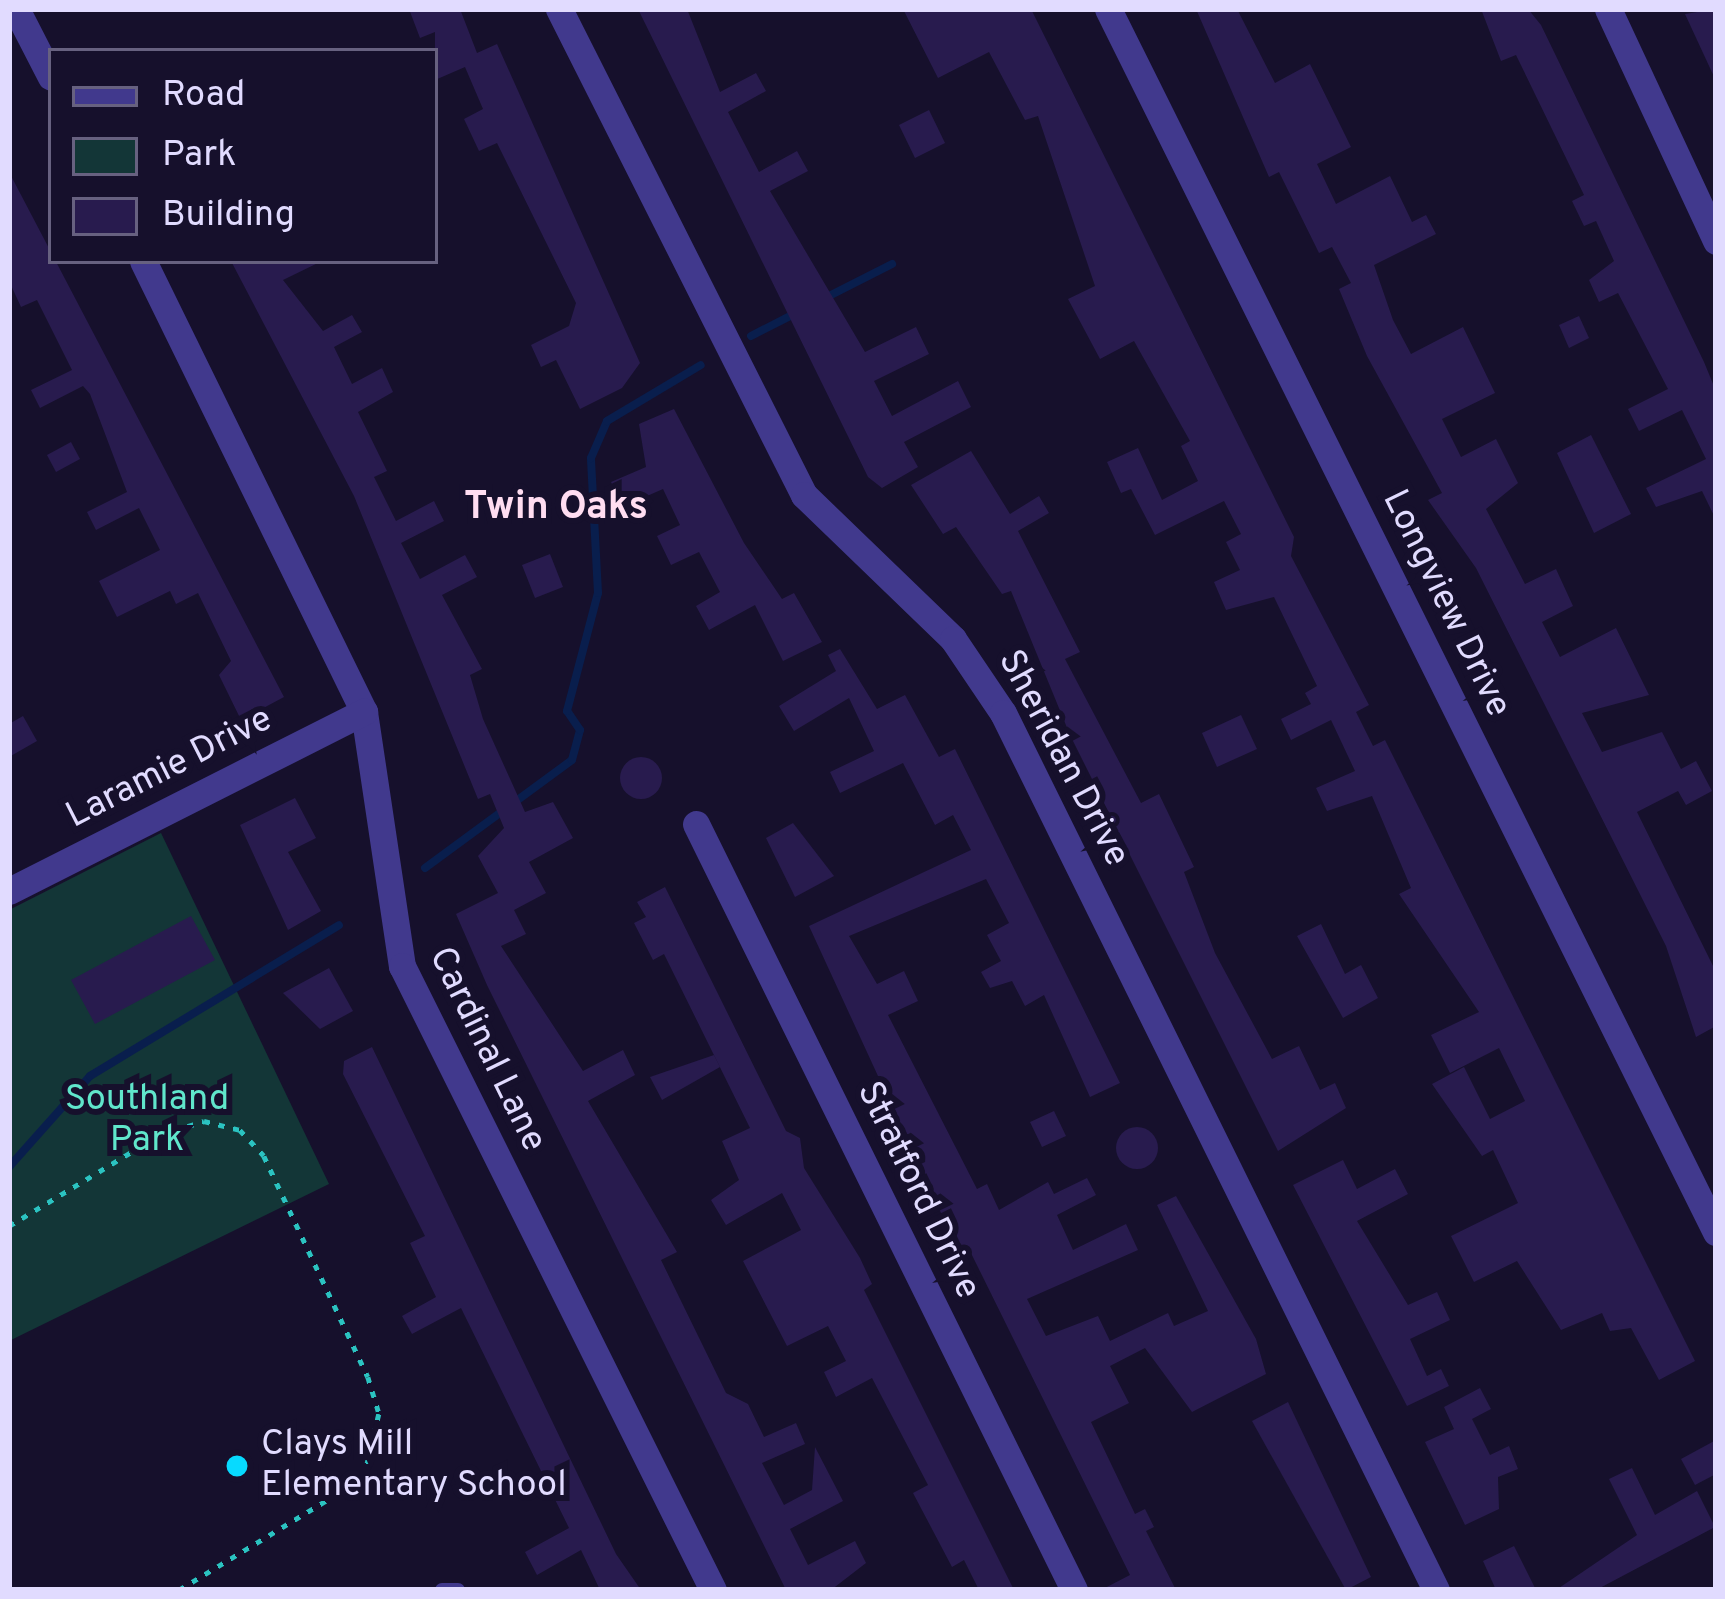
<!DOCTYPE html>
<style>
body{margin:0}
#map{position:relative;width:1725px;height:1599px;overflow:hidden;background:#16102c;font-family:Overpass,sans-serif}
div>[style]{position:absolute}
[style*='--x']{left:calc(var(--x)*1px);top:calc(var(--y)*1px);width:calc(var(--w)*1px);rotate:calc(var(--a)*1deg)}
.green>*{inset:0;background:#133637}
.stream>*{height:8px;margin:-4px;padding:0 4px;transform-origin:4px;border-radius:4px;background:#091e4d}
.building>*{inset:0;background:#281b4e}
.round{border-radius:50%}
.path>*{height:4.5px;margin-top:-2.25px;transform-origin:0;background:repeating-linear-gradient(90deg,#2bc3c1 0 6px,transparent 0 15px)}
.service>*{height:14px;margin:-7px;padding:0 7px;transform-origin:7px;border-radius:7px;background:#41398d}
.minor>*{height:27px;margin:-13.5px;padding:0 13.5px;transform-origin:13.5px;border-radius:13.5px;background:#41398d}
.dots>*{width:33px;height:33px;translate:-50% -50%;box-sizing:border-box;border:6px solid #16102c;border-radius:50%}
span{translate:-50% -50%;white-space:nowrap;text-align:center;line-height:1.15;-webkit-text-stroke:12px #16102c;paint-order:stroke}
.street-label{font-size:36px;color:#e1dbff}
.park-label{font-size:36px;color:#60e6cb}
.poi-label{font-size:36px;color:#e1dbff}
.left{translate:0 -50%;text-align:left}
.neighbourhood-label{font-size:39px;color:#ffddf1;font-weight:700}
.frame{position:absolute;inset:0;border:12px solid #e1dbff;pointer-events:none}
.legend{position:absolute;left:48px;top:48px;width:390px;height:216px;box-sizing:border-box;background:#16102c;border:3px solid #676180;margin:0;padding:15px 21px;list-style:none;font-size:36px;color:#e1dbff}
.legend li{display:flex;align-items:center;gap:24px;height:60px}
.legend b{width:60px;border:3px solid #676180}
</style>
<div id="map">
<div class="green">
<div style="clip-path:polygon(161px 833px,329px 1184px,9px 1341px,9px 910px)"></div>
</div>
<div class="stream">
<div style="--x:827;--y:297;--w:73;--a:-26.9"></div>
<div style="--x:751;--y:336;--w:53;--a:-27.1"></div>
<div style="--x:425;--y:868;--w:182;--a:-36.3"></div>
<div style="--x:572;--y:760;--w:31;--a:-75"></div>
<div style="--x:580;--y:730;--w:23;--a:-124"></div>
<div style="--x:567;--y:711;--w:122;--a:-75.3"></div>
<div style="--x:598;--y:593;--w:135;--a:-93"></div>
<div style="--x:591;--y:458;--w:40;--a:-66.6"></div>
<div style="--x:607;--y:421;--w:109;--a:-30.8"></div>
<div style="--x:9;--y:1167;--w:122;--a:-48.3"></div>
<div style="--x:90;--y:1076;--w:291;--a:-31.2"></div>
</div>
<div class="building">
<div style="clip-path:polygon(409px 9px,460px 9px,477px 53px,497px 44px,640px 363px,622px 388px,580px 409px,556px 360px,541px 367px,531px 345px,569px 326px,576px 303px,497px 143px,479px 151px,464px 119px,483px 109px,465px 67px,435px 80px,435px 32px,420px 38px)"></div>
<div style="clip-path:polygon(638px 9px,687px 9px,720px 92px,756px 73px,766px 91px,728px 112px,759px 172px,797px 151px,808px 171px,770px 191px,865px 352px,916px 327px,929px 354px,874px 381px,892px 416px,958px 381px,971px 407px,904px 442px,918px 467px,882px 488px,868px 477px)"></div>
<div style="clip-path:polygon(903px 9px,1031px 9px,1294px 537px,1291px 556px,1369px 705px,1356px 712px,1373px 746px,1385px 740px,1695px 1361px,1659px 1380px,1631px 1328px,1610px 1331px,1602px 1313px,1561px 1330px,1517px 1261px,1474px 1282px,1451px 1236px,1518px 1203px,1493px 1150px,1482px 1156px,1432px 1084px,1464px 1067px,1490px 1119px,1525px 1101px,1499px 1048px,1450px 1073px,1431px 1035px,1479px 1012px,1399px 894px,1411px 888px,1372px 796px,1327px 811px,1316px 788px,1355px 771px,1331px 720px,1291px 740px,1281px 719px,1311px 704px,1305px 693px,1317px 686px,1274px 597px,1226px 610px,1214px 582px,1240px 570px,1226px 542px,1241px 534px,1224px 501px,1155px 535px,1131px 489px,1121px 493px,1107px 462px,1138px 448px,1162px 500px,1198px 481px,1181px 446px,1190px 441px,1134px 341px,1100px 359px,1068px 299px,1095px 286px,1038px 116px,1025px 120px,989px 52px,938px 78px)"></div>
<div style="clip-path:polygon(1196px 9px,1237px 9px,1275px 83px,1310px 64px,1351px 147px,1317px 164px,1336px 204px,1390px 176px,1412px 222px,1426px 215px,1436px 234px,1374px 265px,1393px 320px,1411px 354px,1463px 327px,1495px 393px,1442px 419px,1461px 457px,1496px 439px,1518px 483px,1486px 509px,1525px 584px,1556px 569px,1573px 606px,1542px 622px,1560px 657px,1616px 628px,1649px 695px,1582px 713px,1602px 752px,1662px 732px,1681px 769px,1696px 761px,1712px 791px,1686px 805px,1678px 791px,1637px 812px,1716px 972px,1716px 1026px,1696px 1037px,1666px 946px,1476px 568px,1428px 500px,1442px 493px,1367px 356px,1339px 289px,1351px 283px,1332px 247px,1319px 253px,1279px 172px,1269px 177px)"></div>
<div style="clip-path:polygon(1481px 9px,1528px 9px,1541px 25px,1704px 362px,1716px 391px,1716px 520px,1702px 491px,1656px 507px,1646px 488px,1706px 459px,1682px 410px,1639px 431px,1628px 409px,1668px 389px,1618px 293px,1599px 302px,1589px 280px,1614px 261px,1596px 221px,1584px 226px,1572px 201px,1584px 195px,1516px 55px,1501px 61px)"></div>
<div style="clip-path:polygon(1716px 9px,1716px 81px,1685px 14px)"></div>
<div style="clip-path:polygon(929px 110px,945px 143px,915px 158px,899px 125px)"></div>
<div style="clip-path:polygon(9px 172px,284px 697px,241px 720px,219px 675px,231px 661px,198px 593px,176px 604px,170px 591px,117px 617px,99px 581px,160px 550px,139px 508px,96px 530px,87px 512px,127px 492px,90px 394px,83px 386px,40px 408px,31px 390px,72px 370px,37px 300px,21px 307px,9px 281px)"></div>
<div style="clip-path:polygon(231px 261px,322px 261px,283px 280px,323px 331px,352px 315px,362px 332px,334px 347px,352px 384px,382px 368px,393px 392px,358px 412px,387px 471px,374px 477px,396px 521px,434px 501px,444px 521px,401px 543px,420px 579px,465px 555px,477px 577px,442px 595px,482px 669px,470px 675px,483px 719px,525px 812px,553px 802px,573px 838px,529px 862px,546px 893px,514px 910px,526px 934px,501px 946px,583px 1071px,623px 1050px,635px 1075px,588px 1101px,677px 1252px,661px 1260px,726px 1393px,748px 1404px,764px 1437px,796px 1423px,805px 1444px,762px 1463px,784px 1505px,812px 1490px,815px 1447px,843px 1501px,790px 1529px,808px 1565px,855px 1541px,866px 1563px,831px 1590px,786px 1590px,487px 985px,456px 914px,498px 893px,478px 856px,504px 828px,490px 794px,478px 799px,354px 496px)"></div>
<div style="clip-path:polygon(1579px 316px,1589px 338px,1569px 348px,1559px 325px)"></div>
<div style="clip-path:polygon(674px 409px,744px 543px,782px 599px,794px 593px,822px 642px,783px 661px,755px 605px,709px 630px,696px 606px,720px 592px,699px 552px,671px 565px,657px 536px,680px 525px,663px 489px,622px 507px,611px 482px,646px 467px,639px 424px)"></div>
<div style="clip-path:polygon(1591px 435px,1631px 514px,1594px 533px,1557px 453px)"></div>
<div style="clip-path:polygon(71px 442px,80px 459px,56px 472px,47px 455px)"></div>
<div style="clip-path:polygon(971px 451px,1010px 514px,1039px 496px,1049px 513px,1018px 531px,1080px 652px,1065px 659px,1141px 803px,1159px 794px,1194px 867px,1184px 872px,1215px 953px,1272px 1059px,1299px 1046px,1320px 1090px,1335px 1083px,1346px 1108px,1278px 1151px,1070px 735px,1011px 591px,1002px 594px,956px 527px,943px 534px,911px 485px)"></div>
<div style="clip-path:polygon(550px 554px,563px 587px,535px 598px,522px 565px)"></div>
<div style="clip-path:polygon(840px 649px,877px 709px,905px 695px,939px 757px,955px 749px,1120px 1083px,1090px 1097px,1044px 995px,1025px 1006px,1012px 981px,990px 988px,981px 972px,1001px 961px,987px 935px,1009px 923px,986px 879px,849px 936px,877px 984px,904px 971px,918px 1001px,888px 1015px,977px 1189px,987px 1184px,999px 1210px,1048px 1182px,1054px 1194px,1087px 1178px,1096px 1195px,1057px 1215px,1073px 1250px,1126px 1224px,1138px 1250px,1027px 1299px,1046px 1336px,1098px 1316px,1110px 1341px,1168px 1313px,1174px 1326px,1208px 1311px,1157px 1205px,1176px 1196px,1256px 1339px,1266px 1374px,1192px 1412px,1145px 1348px,1110px 1366px,1129px 1403px,1091px 1422px,1135px 1514px,1145px 1509px,1154px 1527px,1146px 1531px,1176px 1590px,1101px 1590px,1130px 1575px,967px 1245px,958px 1250px,809px 926px,971px 850px,953px 815px,935px 825px,903px 763px,840px 793px,830px 772px,874px 751px,849px 698px,794px 731px,779px 706px,836px 671px,828px 655px)"></div>
<div style="clip-path:polygon(1241px 715px,1257px 749px,1217px 767px,1202px 733px)"></div>
<div style="clip-path:polygon(23px 716px,37px 741px,9px 757px,9px 724px)"></div>
<div class="round" style="left:620px;top:757px;width:42px;height:42px"></div>
<div style="clip-path:polygon(295px 798px,316px 838px,288px 852px,321px 911px,288px 930px,240px 825px)"></div>
<div style="clip-path:polygon(793px 823px,834px 876px,795px 897px,766px 838px)"></div>
<div style="clip-path:polygon(665px 887px,786px 1131px,800px 1138px,804px 1168px,860px 1258px,872px 1284px,864px 1290px,1014px 1590px,979px 1590px,964px 1560px,952px 1567px,913px 1493px,928px 1485px,872px 1378px,836px 1397px,824px 1372px,846px 1361px,828px 1326px,787px 1346px,743px 1261px,801px 1230px,782px 1193px,726px 1225px,711px 1200px,739px 1180px,722px 1141px,750px 1128px,664px 954px,653px 960px,634px 923px,646px 917px,637px 902px)"></div>
<div style="clip-path:polygon(191px 916px,215px 960px,95px 1024px,71px 980px)"></div>
<div style="clip-path:polygon(1321px 924px,1345px 974px,1361px 965px,1378px 998px,1343px 1018px,1297px 936px)"></div>
<div style="clip-path:polygon(329px 968px,353px 1011px,320px 1029px,283px 993px)"></div>
<div style="clip-path:polygon(372px 1047px,616px 1554px,641px 1590px,600px 1590px,581px 1550px,537px 1575px,525px 1552px,569px 1528px,461px 1308px,412px 1334px,402px 1316px,436px 1297px,410px 1243px,425px 1236px,343px 1074px,344px 1061px)"></div>
<div style="clip-path:polygon(714px 1055px,720px 1067px,662px 1100px,650px 1077px)"></div>
<div style="clip-path:polygon(1054px 1111px,1066px 1136px,1042px 1147px,1030px 1122px)"></div>
<div class="round" style="left:1116px;top:1127px;width:42px;height:42px"></div>
<div style="clip-path:polygon(1343px 1160px,1357px 1189px,1395px 1169px,1408px 1194px,1357px 1221px,1408px 1305px,1437px 1292px,1450px 1320px,1410px 1339px,1427px 1376px,1441px 1369px,1449px 1386px,1407px 1406px,1293px 1185px)"></div>
<div style="clip-path:polygon(1480px 1388px,1491px 1409px,1472px 1419px,1490px 1455px,1509px 1446px,1518px 1469px,1498px 1477px,1499px 1509px,1465px 1525px,1425px 1442px,1454px 1429px,1444px 1407px)"></div>
<div style="clip-path:polygon(1288px 1402px,1371px 1577px,1346px 1590px,1252px 1421px)"></div>
<div style="clip-path:polygon(1716px 1440px,1716px 1474px,1695px 1485px,1681px 1459px)"></div>
<div style="clip-path:polygon(1632px 1468px,1655px 1515px,1697px 1491px,1715px 1527px,1596px 1590px,1556px 1590px,1637px 1535px,1609px 1479px)"></div>
<div style="clip-path:polygon(1514px 1546px,1536px 1590px,1496px 1590px,1483px 1561px)"></div>
</div>
<div class="path">
<div style="--x:9;--y:1226;--w:175;--a:-31.2"></div>
<div style="--x:159;--y:1135;--w:47;--a:-17.3"></div>
<div style="--x:204;--y:1121;--w:37;--a:14"></div>
<div style="--x:240;--y:1130;--w:35;--a:47"></div>
<div style="--x:264;--y:1156;--w:244;--a:64.8"></div>
<div style="--x:368;--y:1377;--w:39;--a:73"></div>
<div style="--x:379;--y:1414;--w:66;--a:103.2"></div>
<div style="--x:364;--y:1478;--w:215;--a:148.7"></div>
</div>
<div class="service">
<div style="--x:442;--y:1590;--w:16;--a:0"></div>
</div>
<div class="minor">
<div style="--x:16;--y:9;--w:76;--a:62.8"></div>
<div style="--x:559;--y:9;--w:544;--a:63.25"></div>
<div style="--x:804;--y:495;--w:207;--a:44"></div>
<div style="--x:953;--y:639;--w:89;--a:56"></div>
<div style="--x:1003;--y:713;--w:978;--a:63.72"></div>
<div style="--x:1108;--y:9;--w:1366;--a:63.57"></div>
<div style="--x:1608;--y:9;--w:256;--a:65"></div>
<div style="--x:143;--y:261;--w:502;--a:63.89"></div>
<div style="--x:364;--y:712;--w:257;--a:81.5"></div>
<div style="--x:402;--y:966;--w:697;--a:63.51"></div>
<div style="--x:696;--y:824;--w:854;--a:63.73"></div>
<div style="--x:9;--y:891;--w:398;--a:-26.8"></div>
</div>
<div class="dots">
<div style="left:237px;top:1466px;background:#07daff"></div>
</div>
<div class="street-label">
<span style="left:1445px;top:604px;rotate:64deg">Longview Drive</span>
<span style="left:1062px;top:759px;rotate:62deg">Sheridan Drive</span>
<span style="left:170px;top:769px;rotate:-27deg">Laramie Drive</span>
<span style="left:486px;top:1050px;rotate:64deg">Cardinal Lane</span>
<span style="left:917px;top:1191px;rotate:64deg">Stratford Drive</span>
</div>
<div class="park-label">
<span style="left:147px;top:1121px">Southland<br>Park</span>
</div>
<div class="poi-label">
<span class="left" style="left:261px;top:1466px">Clays Mill<br>Elementary School</span>
</div>
<div class="neighbourhood-label">
<span style="left:556px;top:509px">Twin Oaks</span>
</div>
<div class="frame"></div>
<ul class="legend">
<li><b style="height:15px;background:#41398d"></b>Road</li>
<li><b style="height:33px;background:#133637"></b>Park</li>
<li><b style="height:33px;background:#281b4e"></b>Building</li>
</ul>
</div>
